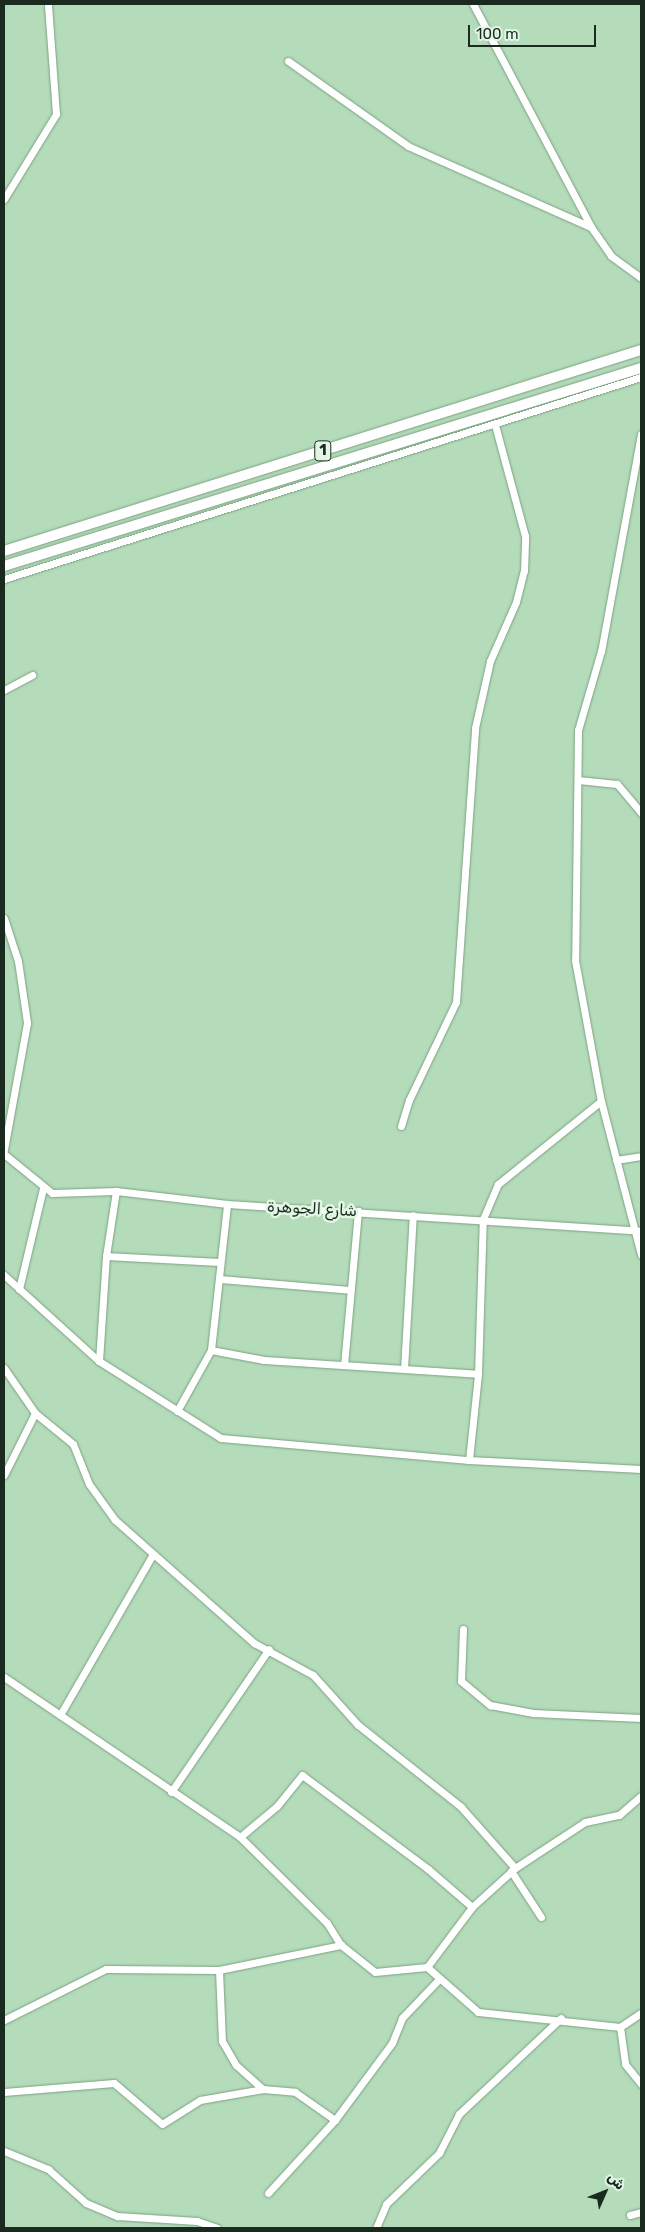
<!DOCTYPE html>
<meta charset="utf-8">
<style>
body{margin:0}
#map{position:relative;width:645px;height:2232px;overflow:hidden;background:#b4dbba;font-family:Rubik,"Noto Sans Arabic",sans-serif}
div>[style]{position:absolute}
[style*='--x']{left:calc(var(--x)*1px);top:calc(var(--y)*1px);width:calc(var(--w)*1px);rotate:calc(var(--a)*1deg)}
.roads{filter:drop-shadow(0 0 1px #7ca282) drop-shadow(0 0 1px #7ca282)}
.minor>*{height:7px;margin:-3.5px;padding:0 3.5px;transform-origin:3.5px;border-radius:3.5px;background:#fff}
.primary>*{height:10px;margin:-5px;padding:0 5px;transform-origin:5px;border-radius:5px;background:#fff}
span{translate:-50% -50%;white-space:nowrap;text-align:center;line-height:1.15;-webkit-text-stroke:5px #e2f6e5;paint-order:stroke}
.shield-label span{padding:1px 4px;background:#e2f6e5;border:1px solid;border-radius:4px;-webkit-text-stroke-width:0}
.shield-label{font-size:15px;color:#1b2a1e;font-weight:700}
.street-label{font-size:16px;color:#1b2a1e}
.frame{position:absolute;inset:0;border:5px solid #1b2a1e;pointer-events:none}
.north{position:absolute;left:580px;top:2167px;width:50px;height:50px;-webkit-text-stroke:4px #e2f6e5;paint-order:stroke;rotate:46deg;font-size:14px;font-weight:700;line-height:20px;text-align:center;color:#1b2a1e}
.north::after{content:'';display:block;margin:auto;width:18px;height:22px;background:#1b2a1e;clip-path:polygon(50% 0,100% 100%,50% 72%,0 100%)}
.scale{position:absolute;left:468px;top:25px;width:128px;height:22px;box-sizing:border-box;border:2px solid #1b2a1e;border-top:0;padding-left:6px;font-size:15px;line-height:18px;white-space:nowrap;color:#1b2a1e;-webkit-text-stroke:4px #e2f6e5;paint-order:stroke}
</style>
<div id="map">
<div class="roads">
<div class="minor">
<div style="--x:473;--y:4;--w:252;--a:62.1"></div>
<div style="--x:591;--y:227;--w:35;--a:55"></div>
<div style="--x:611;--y:256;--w:37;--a:36"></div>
<div style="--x:288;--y:61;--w:147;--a:35.3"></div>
<div style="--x:408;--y:146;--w:200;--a:23.9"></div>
<div style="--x:4;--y:199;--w:100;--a:-58.5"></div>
<div style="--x:56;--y:114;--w:110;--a:-94.2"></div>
<div style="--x:641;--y:434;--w:221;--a:100.4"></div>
<div style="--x:601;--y:651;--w:82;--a:106.2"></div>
<div style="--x:578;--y:730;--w:230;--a:90.7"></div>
<div style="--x:575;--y:960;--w:143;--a:79.6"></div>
<div style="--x:601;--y:1101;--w:159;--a:75.4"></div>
<div style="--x:4;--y:579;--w:668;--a:-17.59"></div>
<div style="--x:4;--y:690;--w:32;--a:-28"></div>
<div style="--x:578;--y:780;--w:39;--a:6"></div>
<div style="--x:617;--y:784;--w:38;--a:50"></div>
<div style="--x:4;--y:918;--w:45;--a:72"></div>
<div style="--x:18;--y:961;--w:63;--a:81.7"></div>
<div style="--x:27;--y:1023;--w:129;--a:100.3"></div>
<div style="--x:401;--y:1126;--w:27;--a:-73"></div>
<div style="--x:409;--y:1100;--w:109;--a:-64.4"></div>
<div style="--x:456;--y:1002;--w:275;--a:-86"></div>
<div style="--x:475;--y:728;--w:69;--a:-77.4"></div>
<div style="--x:490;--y:661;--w:64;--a:-66.2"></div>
<div style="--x:516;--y:602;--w:32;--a:-76"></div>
<div style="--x:524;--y:571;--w:35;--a:-88"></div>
<div style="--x:525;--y:536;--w:115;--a:-105.1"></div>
<div style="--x:4;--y:1154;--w:62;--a:39.1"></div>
<div style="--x:52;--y:1193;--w:64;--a:-1.8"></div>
<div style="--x:116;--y:1191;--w:112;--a:6.7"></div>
<div style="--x:227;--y:1204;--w:415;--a:3.7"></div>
<div style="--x:616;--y:1160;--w:25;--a:-9"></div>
<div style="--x:106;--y:1256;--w:113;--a:3"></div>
<div style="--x:4;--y:1275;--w:128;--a:42.2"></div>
<div style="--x:99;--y:1361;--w:144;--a:32.3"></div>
<div style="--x:221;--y:1438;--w:249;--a:5.1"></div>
<div style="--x:469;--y:1460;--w:172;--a:3"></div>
<div style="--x:220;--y:1279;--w:130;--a:4.8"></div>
<div style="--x:19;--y:1289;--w:104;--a:-76.6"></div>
<div style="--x:211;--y:1350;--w:54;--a:10.7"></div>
<div style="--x:264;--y:1360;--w:214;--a:3.7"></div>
<div style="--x:99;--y:1361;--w:105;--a:-86.2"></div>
<div style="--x:106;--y:1256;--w:66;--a:-81.3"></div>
<div style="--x:344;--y:1365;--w:155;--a:-84.8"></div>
<div style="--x:4;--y:1368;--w:55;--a:55.4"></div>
<div style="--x:35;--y:1413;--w:49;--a:39.2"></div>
<div style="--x:73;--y:1444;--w:43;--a:68.2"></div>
<div style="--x:89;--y:1484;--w:44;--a:54.2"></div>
<div style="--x:115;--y:1520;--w:186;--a:41.5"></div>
<div style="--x:254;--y:1643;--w:67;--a:28.5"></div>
<div style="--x:313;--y:1675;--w:67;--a:48"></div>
<div style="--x:358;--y:1725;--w:132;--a:38.5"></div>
<div style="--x:461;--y:1807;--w:81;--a:48.5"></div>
<div style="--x:515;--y:1868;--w:84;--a:-33.3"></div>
<div style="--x:585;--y:1822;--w:35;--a:-12"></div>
<div style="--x:619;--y:1815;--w:29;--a:-41"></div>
<div style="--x:404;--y:1369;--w:154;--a:-86.7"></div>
<div style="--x:177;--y:1411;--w:70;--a:-60.9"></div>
<div style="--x:211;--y:1350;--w:147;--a:-83.7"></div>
<div style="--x:469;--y:1460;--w:86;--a:-84"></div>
<div style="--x:478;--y:1374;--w:155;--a:-88.2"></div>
<div style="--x:483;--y:1219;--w:38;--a:-67"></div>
<div style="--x:498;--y:1184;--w:132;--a:-38.9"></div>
<div style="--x:4;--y:1475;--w:69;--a:-63.4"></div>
<div style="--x:463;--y:1629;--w:52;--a:92.2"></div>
<div style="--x:461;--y:1681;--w:38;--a:40"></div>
<div style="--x:490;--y:1705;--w:44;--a:10.5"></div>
<div style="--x:533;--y:1713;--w:108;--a:2.7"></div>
<div style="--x:4;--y:1677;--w:285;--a:34.1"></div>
<div style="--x:240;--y:1837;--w:122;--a:44.7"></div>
<div style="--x:327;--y:1923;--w:26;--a:58"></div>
<div style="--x:60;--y:1715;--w:186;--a:-60"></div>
<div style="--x:171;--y:1792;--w:173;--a:-55.6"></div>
<div style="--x:240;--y:1837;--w:48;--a:-40"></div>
<div style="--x:277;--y:1806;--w:40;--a:-51"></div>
<div style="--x:302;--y:1775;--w:157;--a:36.7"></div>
<div style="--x:428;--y:1869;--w:58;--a:40.8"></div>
<div style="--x:511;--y:1871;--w:55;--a:56.9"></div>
<div style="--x:427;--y:1967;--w:75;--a:-53.1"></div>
<div style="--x:472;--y:1907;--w:58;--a:-42.2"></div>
<div style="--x:219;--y:1970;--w:71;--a:87.6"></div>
<div style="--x:222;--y:2041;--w:28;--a:60"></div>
<div style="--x:236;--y:2065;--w:36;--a:42"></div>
<div style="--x:263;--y:2089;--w:32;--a:5"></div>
<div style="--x:295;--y:2092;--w:49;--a:35"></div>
<div style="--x:335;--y:2120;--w:96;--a:-53.5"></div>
<div style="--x:392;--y:2043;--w:27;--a:-68"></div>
<div style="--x:402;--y:2018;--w:54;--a:-46.5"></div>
<div style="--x:4;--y:2020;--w:114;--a:-26.6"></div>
<div style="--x:106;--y:1969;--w:113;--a:0.5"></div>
<div style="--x:219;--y:1970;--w:125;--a:-11.6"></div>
<div style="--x:341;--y:1945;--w:43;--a:38.5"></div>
<div style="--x:375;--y:1972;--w:52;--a:-5.5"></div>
<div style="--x:427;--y:1967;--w:68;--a:41.4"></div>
<div style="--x:478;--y:2012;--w:143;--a:6"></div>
<div style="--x:620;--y:2027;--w:25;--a:-34"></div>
<div style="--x:620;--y:2027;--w:37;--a:82"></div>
<div style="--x:625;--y:2064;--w:26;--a:51"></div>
<div style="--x:4;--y:2092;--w:110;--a:-4.7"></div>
<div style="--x:114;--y:2083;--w:63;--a:40.5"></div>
<div style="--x:162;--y:2124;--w:45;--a:-32.3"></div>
<div style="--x:200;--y:2100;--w:64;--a:-9.9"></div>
<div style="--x:4;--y:2151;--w:48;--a:22.2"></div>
<div style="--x:48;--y:2169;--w:51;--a:41.8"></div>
<div style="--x:86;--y:2203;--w:34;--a:23"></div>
<div style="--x:117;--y:2216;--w:80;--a:3.6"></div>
<div style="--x:197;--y:2221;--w:21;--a:19"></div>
<div style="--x:268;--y:2193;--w:99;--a:-47.5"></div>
<div style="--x:630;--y:2215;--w:11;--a:-15"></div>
<div style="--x:376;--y:2228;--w:26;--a:-67"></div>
<div style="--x:386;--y:2204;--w:74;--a:-43.9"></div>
<div style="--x:439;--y:2153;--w:44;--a:-62.9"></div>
<div style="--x:459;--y:2114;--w:140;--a:-43.3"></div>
</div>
<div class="primary">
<div style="--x:4;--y:551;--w:668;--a:-17.51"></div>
<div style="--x:4;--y:566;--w:667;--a:-17.27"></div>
</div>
</div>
<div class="shield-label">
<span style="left:323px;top:451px">1</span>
</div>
<div class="street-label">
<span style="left:312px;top:1209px;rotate:3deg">شارع الجوهرة</span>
</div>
<div class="frame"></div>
<div class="north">ش</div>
<div class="scale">100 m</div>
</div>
